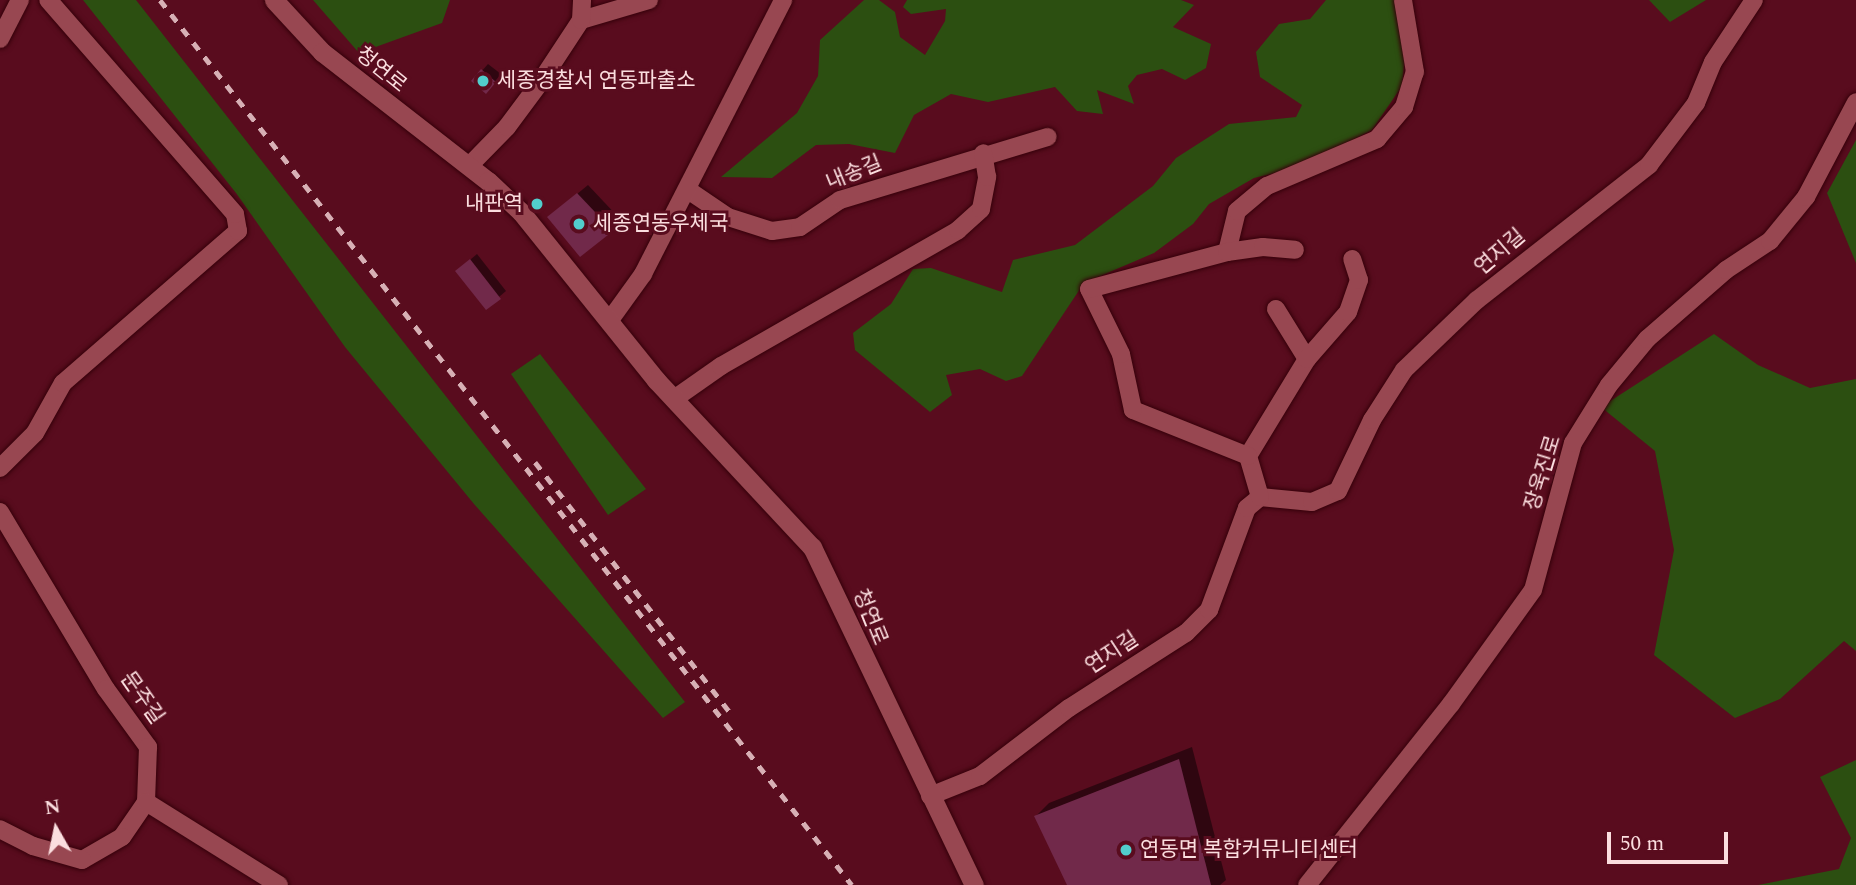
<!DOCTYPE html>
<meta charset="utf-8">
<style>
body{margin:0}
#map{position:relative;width:1856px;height:885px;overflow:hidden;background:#590c1e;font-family:Spectral,"Noto Sans KR",serif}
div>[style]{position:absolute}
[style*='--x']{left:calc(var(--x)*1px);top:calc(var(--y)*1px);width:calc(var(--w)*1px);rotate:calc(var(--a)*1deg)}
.green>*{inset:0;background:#2c4f11}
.shadow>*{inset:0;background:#0007}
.building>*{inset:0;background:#71294a}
.roads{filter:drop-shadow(0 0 2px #35000a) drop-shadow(0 0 2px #35000a)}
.minor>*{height:18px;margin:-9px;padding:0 9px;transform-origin:9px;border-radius:9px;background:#984751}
.secondary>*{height:19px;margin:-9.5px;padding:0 9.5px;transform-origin:9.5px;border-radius:9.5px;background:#984751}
.rail>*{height:5px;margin-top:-2.5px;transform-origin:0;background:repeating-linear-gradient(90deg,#d7b0b5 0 9px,transparent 0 18px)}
.dots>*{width:19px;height:19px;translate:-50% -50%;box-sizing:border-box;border:4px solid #590c1e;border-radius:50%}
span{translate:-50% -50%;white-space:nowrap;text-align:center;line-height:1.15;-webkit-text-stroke:6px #590c1e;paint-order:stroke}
.street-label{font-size:21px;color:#fbdedf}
.poi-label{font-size:21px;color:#fbdedf}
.left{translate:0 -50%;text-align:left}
.right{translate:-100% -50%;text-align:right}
.north{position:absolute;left:21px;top:794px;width:70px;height:70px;-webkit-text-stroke:5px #590c1e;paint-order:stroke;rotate:351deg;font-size:19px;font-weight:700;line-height:28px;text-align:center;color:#fbdedf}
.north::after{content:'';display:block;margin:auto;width:24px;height:32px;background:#fbdedf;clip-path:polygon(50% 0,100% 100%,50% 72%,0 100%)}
.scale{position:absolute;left:1607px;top:832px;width:121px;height:32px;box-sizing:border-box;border:4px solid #fbdedf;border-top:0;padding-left:9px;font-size:21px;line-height:24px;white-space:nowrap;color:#fbdedf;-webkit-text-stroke:5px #590c1e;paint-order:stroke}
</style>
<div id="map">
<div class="green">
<div style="clip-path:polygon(83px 0,136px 0,685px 702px,663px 718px,474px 504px,345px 347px,236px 193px)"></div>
<div style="clip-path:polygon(313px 0,450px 0,442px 23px,359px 53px)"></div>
<div style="clip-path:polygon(864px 0,879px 0,895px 12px,900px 37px,925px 55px,945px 21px,946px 9px,911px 14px,903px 7px,907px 0,1181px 0,1194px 5px,1173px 27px,1211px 44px,1206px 68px,1185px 80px,1162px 69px,1137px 75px,1128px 86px,1134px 104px,1097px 90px,1103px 114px,1077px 111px,1055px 87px,988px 102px,951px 94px,914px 115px,895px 153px,849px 144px,816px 145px,772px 178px,721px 177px,797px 113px,818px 76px,820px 40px)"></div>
<div style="clip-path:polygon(1326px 0,1399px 0,1408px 25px,1402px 86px,1372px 130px,1300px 167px,1254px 178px,1209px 204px,1193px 224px,1154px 253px,1084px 283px,1022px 376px,1006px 381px,980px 369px,946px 375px,952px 395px,930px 412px,855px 350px,853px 333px,891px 304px,913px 269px,931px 268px,1002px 292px,1013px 260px,1075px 245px,1153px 186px,1176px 158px,1229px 124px,1296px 117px,1302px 105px,1260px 77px,1256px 52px,1279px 24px,1310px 19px)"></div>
<div style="clip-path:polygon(1649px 0,1706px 0,1670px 22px)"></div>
<div style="clip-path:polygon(1856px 140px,1856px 263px,1827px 193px)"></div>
<div style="clip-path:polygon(1714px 334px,1758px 365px,1810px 388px,1856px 379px,1856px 651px,1844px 641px,1780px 699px,1735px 718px,1654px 655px,1674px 550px,1655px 451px,1601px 407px)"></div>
<div style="clip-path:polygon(540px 354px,646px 489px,608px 515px,511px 374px)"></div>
<div style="clip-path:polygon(1856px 760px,1856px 885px,1758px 885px,1839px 869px,1851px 838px,1820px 777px)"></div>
</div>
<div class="shadow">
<div style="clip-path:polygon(488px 64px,501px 74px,492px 85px,473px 81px)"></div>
<div style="clip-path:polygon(588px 185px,621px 220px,581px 255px,549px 217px)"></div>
<div style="clip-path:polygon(477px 254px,506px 291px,486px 308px,464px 265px)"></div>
<div style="clip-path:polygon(1192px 747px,1226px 880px,1220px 885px,1069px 885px,1036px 816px,1049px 803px)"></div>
</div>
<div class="building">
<div style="clip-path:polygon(481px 69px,496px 82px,486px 94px,471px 81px)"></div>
<div style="clip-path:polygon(577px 193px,613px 231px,580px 257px,547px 217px)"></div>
<div style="clip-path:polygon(470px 259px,501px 299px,486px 310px,455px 271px)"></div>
<div style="clip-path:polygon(1179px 759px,1211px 885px,1067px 885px,1034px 816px)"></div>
</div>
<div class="roads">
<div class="minor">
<div style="--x:581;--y:20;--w:71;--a:-16.4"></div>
<div style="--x:0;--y:39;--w:44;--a:-62.9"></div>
<div style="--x:469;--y:166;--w:54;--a:-45.7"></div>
<div style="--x:507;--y:127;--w:54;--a:-53.3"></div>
<div style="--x:539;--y:84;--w:77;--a:-56.7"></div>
<div style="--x:581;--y:20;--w:20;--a:-87"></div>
<div style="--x:688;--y:190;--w:48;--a:34"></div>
<div style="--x:728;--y:217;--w:46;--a:17.7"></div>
<div style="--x:772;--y:231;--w:28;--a:-8"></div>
<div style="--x:800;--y:227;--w:48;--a:-34"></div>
<div style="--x:840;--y:200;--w:217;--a:-16.9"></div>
<div style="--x:1227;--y:252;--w:42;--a:-76.3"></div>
<div style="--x:1237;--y:211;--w:39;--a:-40"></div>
<div style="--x:1267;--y:186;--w:120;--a:-23.1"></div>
<div style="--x:1377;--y:139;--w:42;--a:-49.8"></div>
<div style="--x:1404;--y:107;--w:37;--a:-73"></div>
<div style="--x:1415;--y:72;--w:73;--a:-99.5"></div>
<div style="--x:1276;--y:309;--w:59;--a:58.2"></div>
<div style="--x:610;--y:320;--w:57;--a:-54.3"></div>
<div style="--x:643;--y:274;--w:308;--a:-62.9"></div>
<div style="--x:674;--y:399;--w:57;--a:-35.1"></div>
<div style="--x:721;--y:366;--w:273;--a:-29.8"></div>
<div style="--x:958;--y:230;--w:31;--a:-42"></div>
<div style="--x:981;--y:209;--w:33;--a:-79"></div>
<div style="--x:987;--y:177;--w:24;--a:-99"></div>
<div style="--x:1248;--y:456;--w:114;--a:-58.7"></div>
<div style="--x:1307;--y:359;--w:62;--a:-48.9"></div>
<div style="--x:1348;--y:312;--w:34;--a:-71"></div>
<div style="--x:1359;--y:280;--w:22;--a:-108"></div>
<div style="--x:0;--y:468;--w:49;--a:-45"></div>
<div style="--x:35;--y:433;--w:57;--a:-60.8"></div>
<div style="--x:63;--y:383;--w:232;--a:-41"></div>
<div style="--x:238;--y:231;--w:17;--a:-100"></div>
<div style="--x:235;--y:214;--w:284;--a:-131.1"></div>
<div style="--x:1260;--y:497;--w:52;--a:5.5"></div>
<div style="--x:1312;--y:502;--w:28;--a:-23"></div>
<div style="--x:1338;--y:491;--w:79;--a:-64.4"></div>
<div style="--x:1372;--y:420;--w:59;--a:-57.4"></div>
<div style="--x:1404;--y:370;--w:101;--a:-43.8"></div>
<div style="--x:1477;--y:300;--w:219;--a:-38.1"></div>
<div style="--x:1649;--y:165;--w:78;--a:-52.8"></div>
<div style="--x:1696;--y:103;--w:44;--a:-67.5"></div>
<div style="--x:1713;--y:62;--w:74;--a:-56.5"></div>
<div style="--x:0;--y:512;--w:206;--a:59.1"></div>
<div style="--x:106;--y:689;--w:72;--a:54.1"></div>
<div style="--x:148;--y:747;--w:55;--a:92.1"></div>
<div style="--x:146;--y:802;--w:42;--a:124.4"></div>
<div style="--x:122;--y:837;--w:46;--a:150.1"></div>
<div style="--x:82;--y:860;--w:51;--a:-164.1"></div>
<div style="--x:33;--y:846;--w:37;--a:-153"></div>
<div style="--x:930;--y:796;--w:54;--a:-21.8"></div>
<div style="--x:980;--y:776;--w:112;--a:-37.4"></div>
<div style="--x:1069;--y:708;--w:139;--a:-32.7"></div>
<div style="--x:1186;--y:633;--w:33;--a:-45"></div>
<div style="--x:1209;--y:610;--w:109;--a:-69.6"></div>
<div style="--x:1247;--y:508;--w:17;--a:-40"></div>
<div style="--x:1260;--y:497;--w:43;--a:-106.3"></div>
<div style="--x:1248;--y:456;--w:124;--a:-158.2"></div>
<div style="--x:1133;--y:410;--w:57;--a:-102.1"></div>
<div style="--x:1121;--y:354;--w:72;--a:-116.2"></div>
<div style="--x:1089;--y:289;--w:143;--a:-15"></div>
<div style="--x:1227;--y:252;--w:36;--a:-8"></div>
<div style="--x:1263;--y:247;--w:32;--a:5"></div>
<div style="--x:146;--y:802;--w:157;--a:32"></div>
<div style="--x:1307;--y:885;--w:231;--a:-51.5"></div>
<div style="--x:1451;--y:704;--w:140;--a:-54.3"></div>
<div style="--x:1533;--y:590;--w:152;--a:-74.8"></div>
<div style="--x:1573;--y:443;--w:68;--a:-58.2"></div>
<div style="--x:1609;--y:385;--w:60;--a:-50.4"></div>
<div style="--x:1647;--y:339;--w:105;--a:-41.1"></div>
<div style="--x:1726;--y:270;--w:53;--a:-33.4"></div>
<div style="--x:1770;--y:241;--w:57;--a:-50.7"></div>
<div style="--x:1806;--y:197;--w:107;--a:-62.2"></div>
</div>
<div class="secondary">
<div style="--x:274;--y:0;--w:71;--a:47.3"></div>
<div style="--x:322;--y:52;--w:210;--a:37.9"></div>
<div style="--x:488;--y:181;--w:45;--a:43.2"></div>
<div style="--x:521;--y:212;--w:216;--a:51.2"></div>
<div style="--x:656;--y:380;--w:229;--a:47"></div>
<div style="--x:812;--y:547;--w:375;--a:64.4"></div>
</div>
</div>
<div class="rail">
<div style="--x:160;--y:0;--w:1123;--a:51.98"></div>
<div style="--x:535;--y:462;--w:322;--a:52.1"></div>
</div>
<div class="dots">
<div style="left:483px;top:81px;background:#52cdcc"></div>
<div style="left:537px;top:204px;background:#52cdcc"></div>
<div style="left:579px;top:224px;background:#52cdcc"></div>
<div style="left:1126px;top:850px;background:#52cdcc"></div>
</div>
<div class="street-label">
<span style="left:381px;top:70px;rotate:39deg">청연로</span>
<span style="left:854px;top:173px;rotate:-22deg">내송길</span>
<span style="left:1500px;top:252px;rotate:-40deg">연지길</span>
<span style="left:1543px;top:473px;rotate:-73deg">장욱진로</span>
<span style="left:870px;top:617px;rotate:68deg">청연로</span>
<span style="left:1112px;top:653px;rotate:-33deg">연지길</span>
<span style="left:142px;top:698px;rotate:55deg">문주길</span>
</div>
<div class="poi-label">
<span class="left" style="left:497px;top:81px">세종경찰서 연동파출소</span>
<span class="right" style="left:523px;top:204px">내판역</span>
<span class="left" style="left:593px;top:224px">세종연동우체국</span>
<span class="left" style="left:1140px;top:850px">연동면 복합커뮤니티센터</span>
</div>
<div class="north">N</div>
<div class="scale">50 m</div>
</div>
